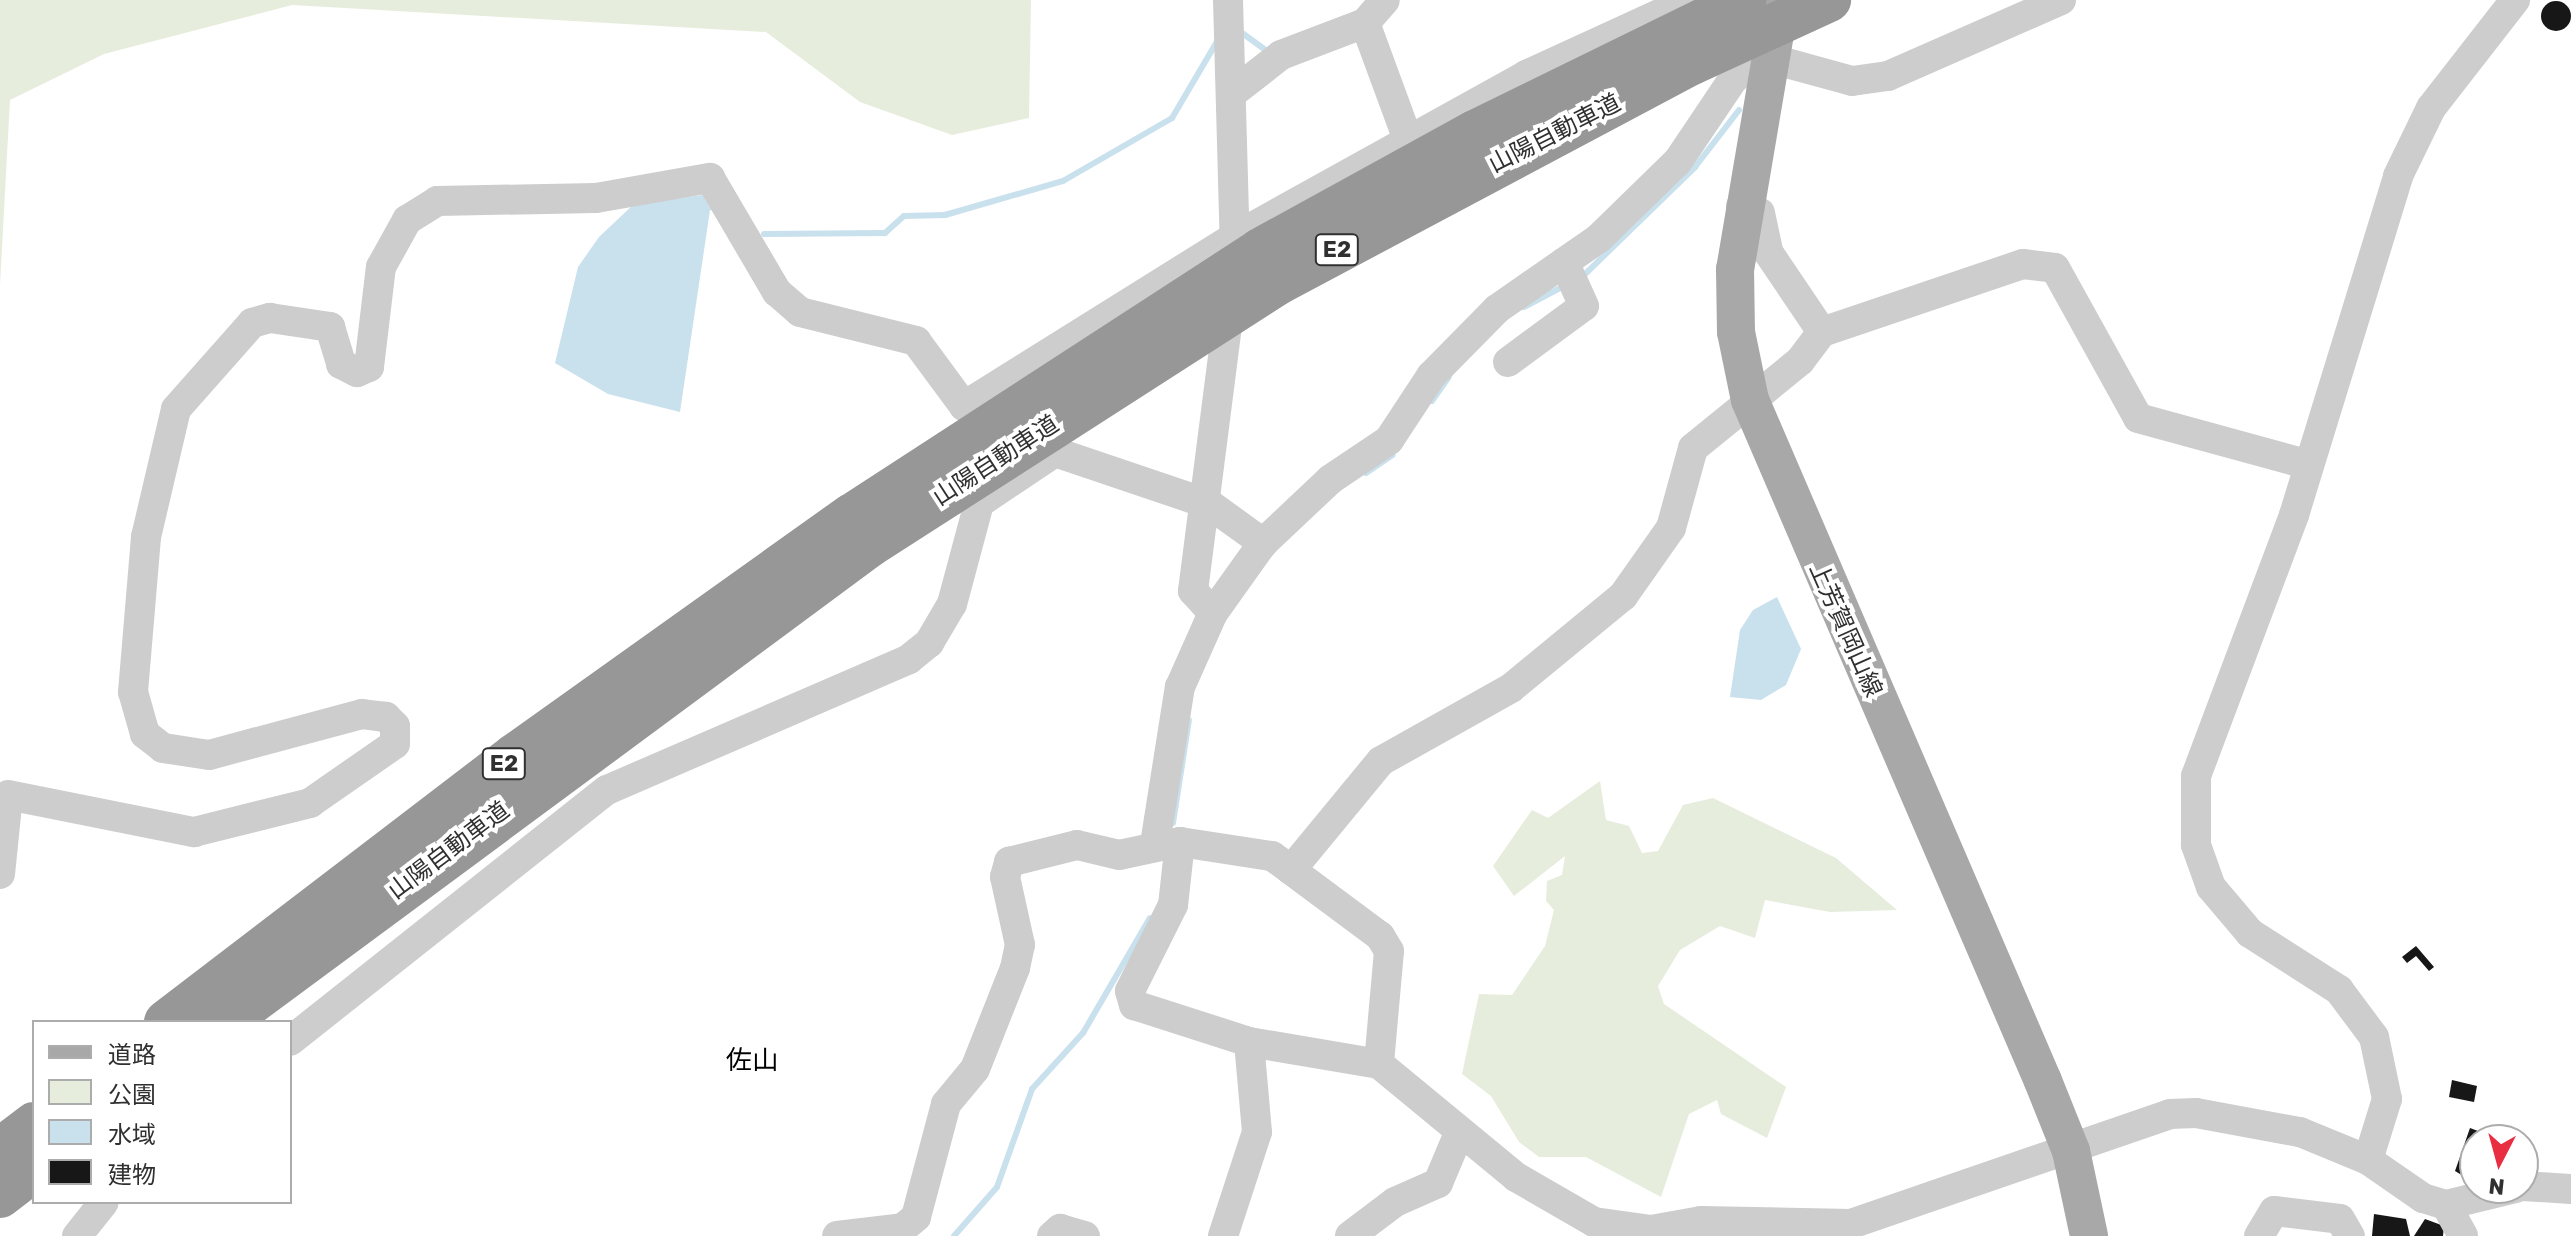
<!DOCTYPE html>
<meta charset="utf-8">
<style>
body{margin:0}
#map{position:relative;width:2571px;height:1236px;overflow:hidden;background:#fff;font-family:Rubik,"Noto Sans JP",sans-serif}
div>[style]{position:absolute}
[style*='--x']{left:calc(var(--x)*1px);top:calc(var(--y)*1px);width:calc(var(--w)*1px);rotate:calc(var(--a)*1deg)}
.green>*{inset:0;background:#e6eddd}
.water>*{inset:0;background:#c9e0ed}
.stream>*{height:6px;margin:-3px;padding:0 3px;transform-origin:3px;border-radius:3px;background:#c9e0ed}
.building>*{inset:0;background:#171717}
.round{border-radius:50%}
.minor>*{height:30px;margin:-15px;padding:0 15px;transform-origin:15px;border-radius:15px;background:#cdcdcd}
.major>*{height:38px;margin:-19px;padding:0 19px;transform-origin:19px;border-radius:19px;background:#a8a8a8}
.highway>*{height:44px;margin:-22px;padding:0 22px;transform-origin:22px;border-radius:22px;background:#979797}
.highway-bridge>*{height:44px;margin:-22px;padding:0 22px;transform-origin:22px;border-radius:22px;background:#979797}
span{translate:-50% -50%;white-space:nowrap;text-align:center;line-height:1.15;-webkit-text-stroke:8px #fff;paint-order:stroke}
.shield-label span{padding:2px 6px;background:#fff;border:2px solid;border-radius:6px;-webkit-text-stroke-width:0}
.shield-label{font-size:22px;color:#303030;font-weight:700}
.street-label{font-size:24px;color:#303030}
.neighbourhood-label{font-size:26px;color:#000}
.legend{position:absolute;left:32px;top:1020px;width:260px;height:184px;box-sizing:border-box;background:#fff;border:2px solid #acacac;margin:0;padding:10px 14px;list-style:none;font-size:24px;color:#303030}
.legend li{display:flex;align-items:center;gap:16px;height:40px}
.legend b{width:40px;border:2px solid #acacac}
.north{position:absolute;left:2459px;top:1124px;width:80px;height:80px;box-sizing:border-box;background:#fff;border:2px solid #acacac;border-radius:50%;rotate:186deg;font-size:22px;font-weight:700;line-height:32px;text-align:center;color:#303030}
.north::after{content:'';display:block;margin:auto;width:28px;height:36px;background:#ea2e42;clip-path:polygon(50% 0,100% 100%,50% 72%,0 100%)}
</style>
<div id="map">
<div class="green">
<div style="clip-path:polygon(0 0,1031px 0,1029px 118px,952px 135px,860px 102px,766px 32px,292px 5px,104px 54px,10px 100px,0 285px)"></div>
<div style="clip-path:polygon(1600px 781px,1606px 820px,1629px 826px,1642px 853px,1658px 851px,1683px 805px,1713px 798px,1836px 858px,1897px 910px,1830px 912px,1765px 900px,1755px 938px,1720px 926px,1680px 950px,1658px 986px,1664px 1004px,1786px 1087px,1767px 1138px,1721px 1114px,1717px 1100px,1689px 1114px,1661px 1197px,1586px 1157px,1539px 1157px,1519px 1142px,1491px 1096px,1462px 1074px,1479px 994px,1512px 995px,1545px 946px,1554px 910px,1546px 901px,1547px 881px,1562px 875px,1565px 856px,1514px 896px,1493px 866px,1532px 810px,1548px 818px)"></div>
</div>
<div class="water">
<div style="clip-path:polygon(710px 194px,718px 212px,710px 210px,680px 412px,608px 394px,555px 363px,578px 267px,599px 237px,634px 204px)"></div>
<div style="clip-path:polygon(1777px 597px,1801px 649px,1786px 685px,1761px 700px,1730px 697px,1740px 630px,1753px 610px)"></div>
</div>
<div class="stream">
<div style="--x:1238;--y:30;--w:37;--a:36"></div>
<div style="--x:764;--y:234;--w:121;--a:-0.5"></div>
<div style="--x:885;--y:233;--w:25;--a:-42"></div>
<div style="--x:904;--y:216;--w:41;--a:-1.4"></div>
<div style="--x:945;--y:215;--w:123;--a:-16.1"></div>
<div style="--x:1063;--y:181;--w:126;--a:-30"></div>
<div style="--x:1172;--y:118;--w:91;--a:-59.5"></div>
<div style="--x:1580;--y:279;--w:161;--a:-44.2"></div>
<div style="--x:1695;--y:167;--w:72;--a:-52.3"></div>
<div style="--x:1524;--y:307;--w:45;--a:-27.7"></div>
<div style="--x:1432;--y:401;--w:29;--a:-55"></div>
<div style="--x:1366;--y:473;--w:32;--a:-34"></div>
<div style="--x:1173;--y:823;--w:104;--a:-81.2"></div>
<div style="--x:954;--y:1236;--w:65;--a:-48.7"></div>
<div style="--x:997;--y:1187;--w:104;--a:-70.3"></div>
<div style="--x:1032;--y:1089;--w:76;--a:-47.7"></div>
<div style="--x:1083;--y:1033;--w:133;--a:-59.8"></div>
</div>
<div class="building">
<div class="round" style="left:2541px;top:1px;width:30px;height:30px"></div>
<div style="clip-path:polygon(2416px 946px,2434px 967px,2429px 971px,2416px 956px,2407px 963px,2402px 957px)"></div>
<div style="clip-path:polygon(2452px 1080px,2477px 1086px,2474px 1102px,2449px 1097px)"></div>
<div style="clip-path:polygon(2470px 1128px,2494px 1137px,2475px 1140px,2475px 1183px,2455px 1171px)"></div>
<div style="clip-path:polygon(2374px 1214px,2406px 1219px,2410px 1236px,2372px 1236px)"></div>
<div style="clip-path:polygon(2425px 1219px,2444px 1226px,2443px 1236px,2414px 1236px)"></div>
</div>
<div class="minor">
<div style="--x:1228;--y:0;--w:250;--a:88.4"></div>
<div style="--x:1365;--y:23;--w:125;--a:69.8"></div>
<div style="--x:1235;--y:91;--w:58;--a:-38"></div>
<div style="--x:1281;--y:55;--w:90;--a:-20.9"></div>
<div style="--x:1365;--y:23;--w:30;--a:-49"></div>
<div style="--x:1741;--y:206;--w:20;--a:20"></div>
<div style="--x:1760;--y:213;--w:40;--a:78"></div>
<div style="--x:1768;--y:252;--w:97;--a:56"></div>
<div style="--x:1508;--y:362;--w:94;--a:-36.4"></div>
<div style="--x:1584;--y:306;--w:48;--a:-114.4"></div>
<div style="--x:964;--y:406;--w:321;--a:-32"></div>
<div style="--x:1236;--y:236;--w:332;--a:-29"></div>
<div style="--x:1526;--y:75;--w:180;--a:-24.6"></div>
<div style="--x:1213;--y:613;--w:30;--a:-132"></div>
<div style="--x:1193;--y:591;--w:292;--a:-82.7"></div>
<div style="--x:1180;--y:842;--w:93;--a:8.7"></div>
<div style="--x:1272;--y:856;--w:24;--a:36"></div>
<div style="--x:1291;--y:870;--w:141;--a:-50.5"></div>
<div style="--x:1381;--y:761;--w:149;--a:-29.3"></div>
<div style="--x:1511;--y:688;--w:145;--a:-39.4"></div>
<div style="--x:1623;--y:596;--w:83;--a:-54.8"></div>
<div style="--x:1671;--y:528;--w:83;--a:-74.6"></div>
<div style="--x:1693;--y:448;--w:138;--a:-39.1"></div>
<div style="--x:1800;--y:361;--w:36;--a:-53"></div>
<div style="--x:1822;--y:332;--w:212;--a:-18.7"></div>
<div style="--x:2023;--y:264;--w:32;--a:7"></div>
<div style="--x:2055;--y:268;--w:171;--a:61"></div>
<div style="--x:2138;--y:418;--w:174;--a:15.3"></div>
<div style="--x:1155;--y:844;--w:159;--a:-81"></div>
<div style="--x:1180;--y:687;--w:81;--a:-66"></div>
<div style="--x:1213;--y:613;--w:86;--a:-54.5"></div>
<div style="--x:1263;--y:543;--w:93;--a:-43.3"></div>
<div style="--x:1331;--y:479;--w:70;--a:-33.9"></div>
<div style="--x:1389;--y:440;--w:77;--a:-56.7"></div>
<div style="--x:1431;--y:376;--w:94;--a:-45.4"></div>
<div style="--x:1497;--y:309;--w:124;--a:-34.8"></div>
<div style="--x:1599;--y:238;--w:110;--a:-44.3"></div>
<div style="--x:1678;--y:161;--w:99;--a:-56.1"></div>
<div style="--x:1733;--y:79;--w:39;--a:-35"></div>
<div style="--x:1765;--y:57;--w:90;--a:15.4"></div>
<div style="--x:1852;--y:81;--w:36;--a:-8"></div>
<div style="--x:1888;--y:76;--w:189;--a:-23.7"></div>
<div style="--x:1291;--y:870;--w:111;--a:36.6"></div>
<div style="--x:1380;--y:936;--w:17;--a:59"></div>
<div style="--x:1389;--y:951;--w:113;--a:95.1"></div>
<div style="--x:0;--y:874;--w:79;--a:-84.2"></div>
<div style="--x:8;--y:795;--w:190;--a:11.3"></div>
<div style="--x:194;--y:832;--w:120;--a:-14"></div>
<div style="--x:310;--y:803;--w:103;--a:-34.8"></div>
<div style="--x:395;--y:744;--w:18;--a:-90"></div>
<div style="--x:395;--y:726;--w:13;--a:-135"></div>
<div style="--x:386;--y:717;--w:24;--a:-173"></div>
<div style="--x:362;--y:714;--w:158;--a:165"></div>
<div style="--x:209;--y:755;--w:47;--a:-171.3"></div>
<div style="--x:163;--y:748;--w:23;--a:-142"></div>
<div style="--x:145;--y:734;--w:44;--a:-105.9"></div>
<div style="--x:133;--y:692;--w:156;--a:-85.2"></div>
<div style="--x:146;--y:537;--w:131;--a:-76.8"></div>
<div style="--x:176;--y:409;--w:115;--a:-48.5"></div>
<div style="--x:252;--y:323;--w:19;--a:-16"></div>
<div style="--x:270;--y:318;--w:61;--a:8.5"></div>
<div style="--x:330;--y:327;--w:39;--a:73"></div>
<div style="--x:341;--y:364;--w:18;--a:27"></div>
<div style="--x:357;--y:372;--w:13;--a:-23"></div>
<div style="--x:369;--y:367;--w:101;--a:-83.2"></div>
<div style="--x:381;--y:267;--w:54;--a:-61"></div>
<div style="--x:407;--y:220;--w:36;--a:-32"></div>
<div style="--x:437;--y:201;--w:159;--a:-1.1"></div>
<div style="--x:596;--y:198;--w:116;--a:-10"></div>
<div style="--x:710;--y:178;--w:132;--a:59.6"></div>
<div style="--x:777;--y:292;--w:30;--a:41"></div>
<div style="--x:800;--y:312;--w:120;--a:14"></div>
<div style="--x:916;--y:341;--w:81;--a:53.6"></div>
<div style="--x:964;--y:406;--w:102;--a:26.8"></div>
<div style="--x:1055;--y:452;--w:163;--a:18.7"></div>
<div style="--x:1209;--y:504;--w:67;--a:35.8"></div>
<div style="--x:290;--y:1041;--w:404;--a:-38.4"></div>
<div style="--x:607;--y:790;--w:329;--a:-23.4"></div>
<div style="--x:909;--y:659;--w:26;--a:-39"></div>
<div style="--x:929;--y:643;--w:45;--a:-59.5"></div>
<div style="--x:952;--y:604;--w:105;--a:-75"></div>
<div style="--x:979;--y:503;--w:92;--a:-33.9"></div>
<div style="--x:2368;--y:1160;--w:64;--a:-72.7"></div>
<div style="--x:2387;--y:1099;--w:63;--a:-101.8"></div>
<div style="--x:2374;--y:1037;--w:59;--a:-126.7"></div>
<div style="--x:2339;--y:990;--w:106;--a:-147.4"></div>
<div style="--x:2250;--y:933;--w:60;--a:-130.3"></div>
<div style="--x:2211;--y:887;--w:45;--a:-109.7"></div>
<div style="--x:2196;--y:845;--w:69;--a:-90"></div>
<div style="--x:2196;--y:776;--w:279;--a:-69.4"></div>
<div style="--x:2294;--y:515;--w:355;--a:-72.9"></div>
<div style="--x:2398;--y:176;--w:76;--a:-64.1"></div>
<div style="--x:2431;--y:108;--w:137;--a:-52.1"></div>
<div style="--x:2523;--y:1186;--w:48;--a:3.6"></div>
<div style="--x:2446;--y:1205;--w:72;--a:-13.7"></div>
<div style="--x:77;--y:1236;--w:43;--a:-51.5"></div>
<div style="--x:837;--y:1236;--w:66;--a:-6.9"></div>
<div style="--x:903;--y:1228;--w:17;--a:-40"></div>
<div style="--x:916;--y:1217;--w:117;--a:-75.1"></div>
<div style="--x:946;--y:1104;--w:45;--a:-50.4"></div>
<div style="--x:975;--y:1069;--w:109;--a:-68.4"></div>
<div style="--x:1015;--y:968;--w:24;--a:-78"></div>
<div style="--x:1020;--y:945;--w:70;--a:-102.4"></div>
<div style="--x:1005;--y:877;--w:16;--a:-75"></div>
<div style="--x:1009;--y:862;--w:70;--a:-14"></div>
<div style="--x:1077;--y:845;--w:43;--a:13.4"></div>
<div style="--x:1119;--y:855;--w:62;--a:-12"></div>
<div style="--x:1180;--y:842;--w:63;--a:96.3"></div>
<div style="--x:1173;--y:905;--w:96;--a:116.6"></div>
<div style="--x:1130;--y:991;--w:15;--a:74"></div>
<div style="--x:1134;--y:1005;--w:121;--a:17.8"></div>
<div style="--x:1249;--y:1042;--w:132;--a:9.6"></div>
<div style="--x:1379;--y:1064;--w:178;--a:39.5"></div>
<div style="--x:1516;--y:1177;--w:90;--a:30"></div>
<div style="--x:1594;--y:1222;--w:58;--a:8"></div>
<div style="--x:1651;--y:1230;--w:51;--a:-10.2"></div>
<div style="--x:1701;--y:1221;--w:150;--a:1.1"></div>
<div style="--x:1851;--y:1224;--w:337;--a:-19"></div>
<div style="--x:2170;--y:1114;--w:26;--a:-2"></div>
<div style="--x:2196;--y:1113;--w:106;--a:10.4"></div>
<div style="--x:2300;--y:1132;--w:74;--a:22.4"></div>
<div style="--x:2368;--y:1160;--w:67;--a:34.6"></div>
<div style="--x:2423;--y:1198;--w:24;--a:17"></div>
<div style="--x:2446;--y:1205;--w:35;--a:61"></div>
<div style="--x:1052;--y:1236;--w:11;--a:-41"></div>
<div style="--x:1060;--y:1229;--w:26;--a:16"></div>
<div style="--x:1223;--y:1236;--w:109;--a:-71.9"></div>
<div style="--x:1257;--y:1132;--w:90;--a:-95.1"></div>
<div style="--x:1350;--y:1236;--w:56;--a:-37.1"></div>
<div style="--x:1395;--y:1202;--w:47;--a:-23.8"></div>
<div style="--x:1438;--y:1183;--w:54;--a:-67.2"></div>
<div style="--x:2259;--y:1236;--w:29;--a:-59"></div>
<div style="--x:2274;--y:1211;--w:66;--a:6.9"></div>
<div style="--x:2340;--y:1219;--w:20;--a:60"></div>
</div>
<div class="major">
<div style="--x:1780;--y:4;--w:269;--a:99.6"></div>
<div style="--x:1735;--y:269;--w:63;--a:89.1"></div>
<div style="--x:1736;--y:332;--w:69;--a:78.4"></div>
<div style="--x:1750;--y:400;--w:741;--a:66.72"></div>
<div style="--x:2043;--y:1081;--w:75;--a:68.2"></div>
<div style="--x:2071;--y:1151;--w:87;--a:78"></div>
</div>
<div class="highway">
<div style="--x:166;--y:1022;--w:438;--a:-37.4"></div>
<div style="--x:514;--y:756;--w:414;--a:-35.5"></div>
<div style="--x:225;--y:1022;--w:802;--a:-36.48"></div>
<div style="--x:0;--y:1150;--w:43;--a:-37.4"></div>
<div style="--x:0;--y:1196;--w:43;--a:-37.4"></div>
</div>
<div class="highway-bridge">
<div style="--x:851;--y:516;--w:488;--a:-33"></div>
<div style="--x:1260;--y:250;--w:245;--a:-28.8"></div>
<div style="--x:1475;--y:132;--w:300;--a:-26.1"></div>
<div style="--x:870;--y:545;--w:483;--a:-32.7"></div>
<div style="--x:1276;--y:284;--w:471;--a:-28"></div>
<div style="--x:1692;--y:63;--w:151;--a:-24.7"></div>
</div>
<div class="shield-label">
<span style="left:1337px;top:250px">E2</span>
<span style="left:504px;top:764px">E2</span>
</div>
<div class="street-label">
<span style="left:1555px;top:134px;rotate:-27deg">山陽自動車道</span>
<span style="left:996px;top:461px;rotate:-33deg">山陽自動車道</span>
<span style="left:1845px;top:630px;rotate:66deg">上芳賀岡山線</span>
<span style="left:449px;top:851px;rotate:-37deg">山陽自動車道</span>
</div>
<div class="neighbourhood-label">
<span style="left:752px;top:1061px">佐山</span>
</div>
<ul class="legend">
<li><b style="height:10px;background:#a8a8a8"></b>道路</li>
<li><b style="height:22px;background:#e6eddd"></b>公園</li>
<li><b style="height:22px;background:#c9e0ed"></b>水域</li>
<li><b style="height:22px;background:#171717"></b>建物</li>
</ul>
<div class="north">N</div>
</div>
